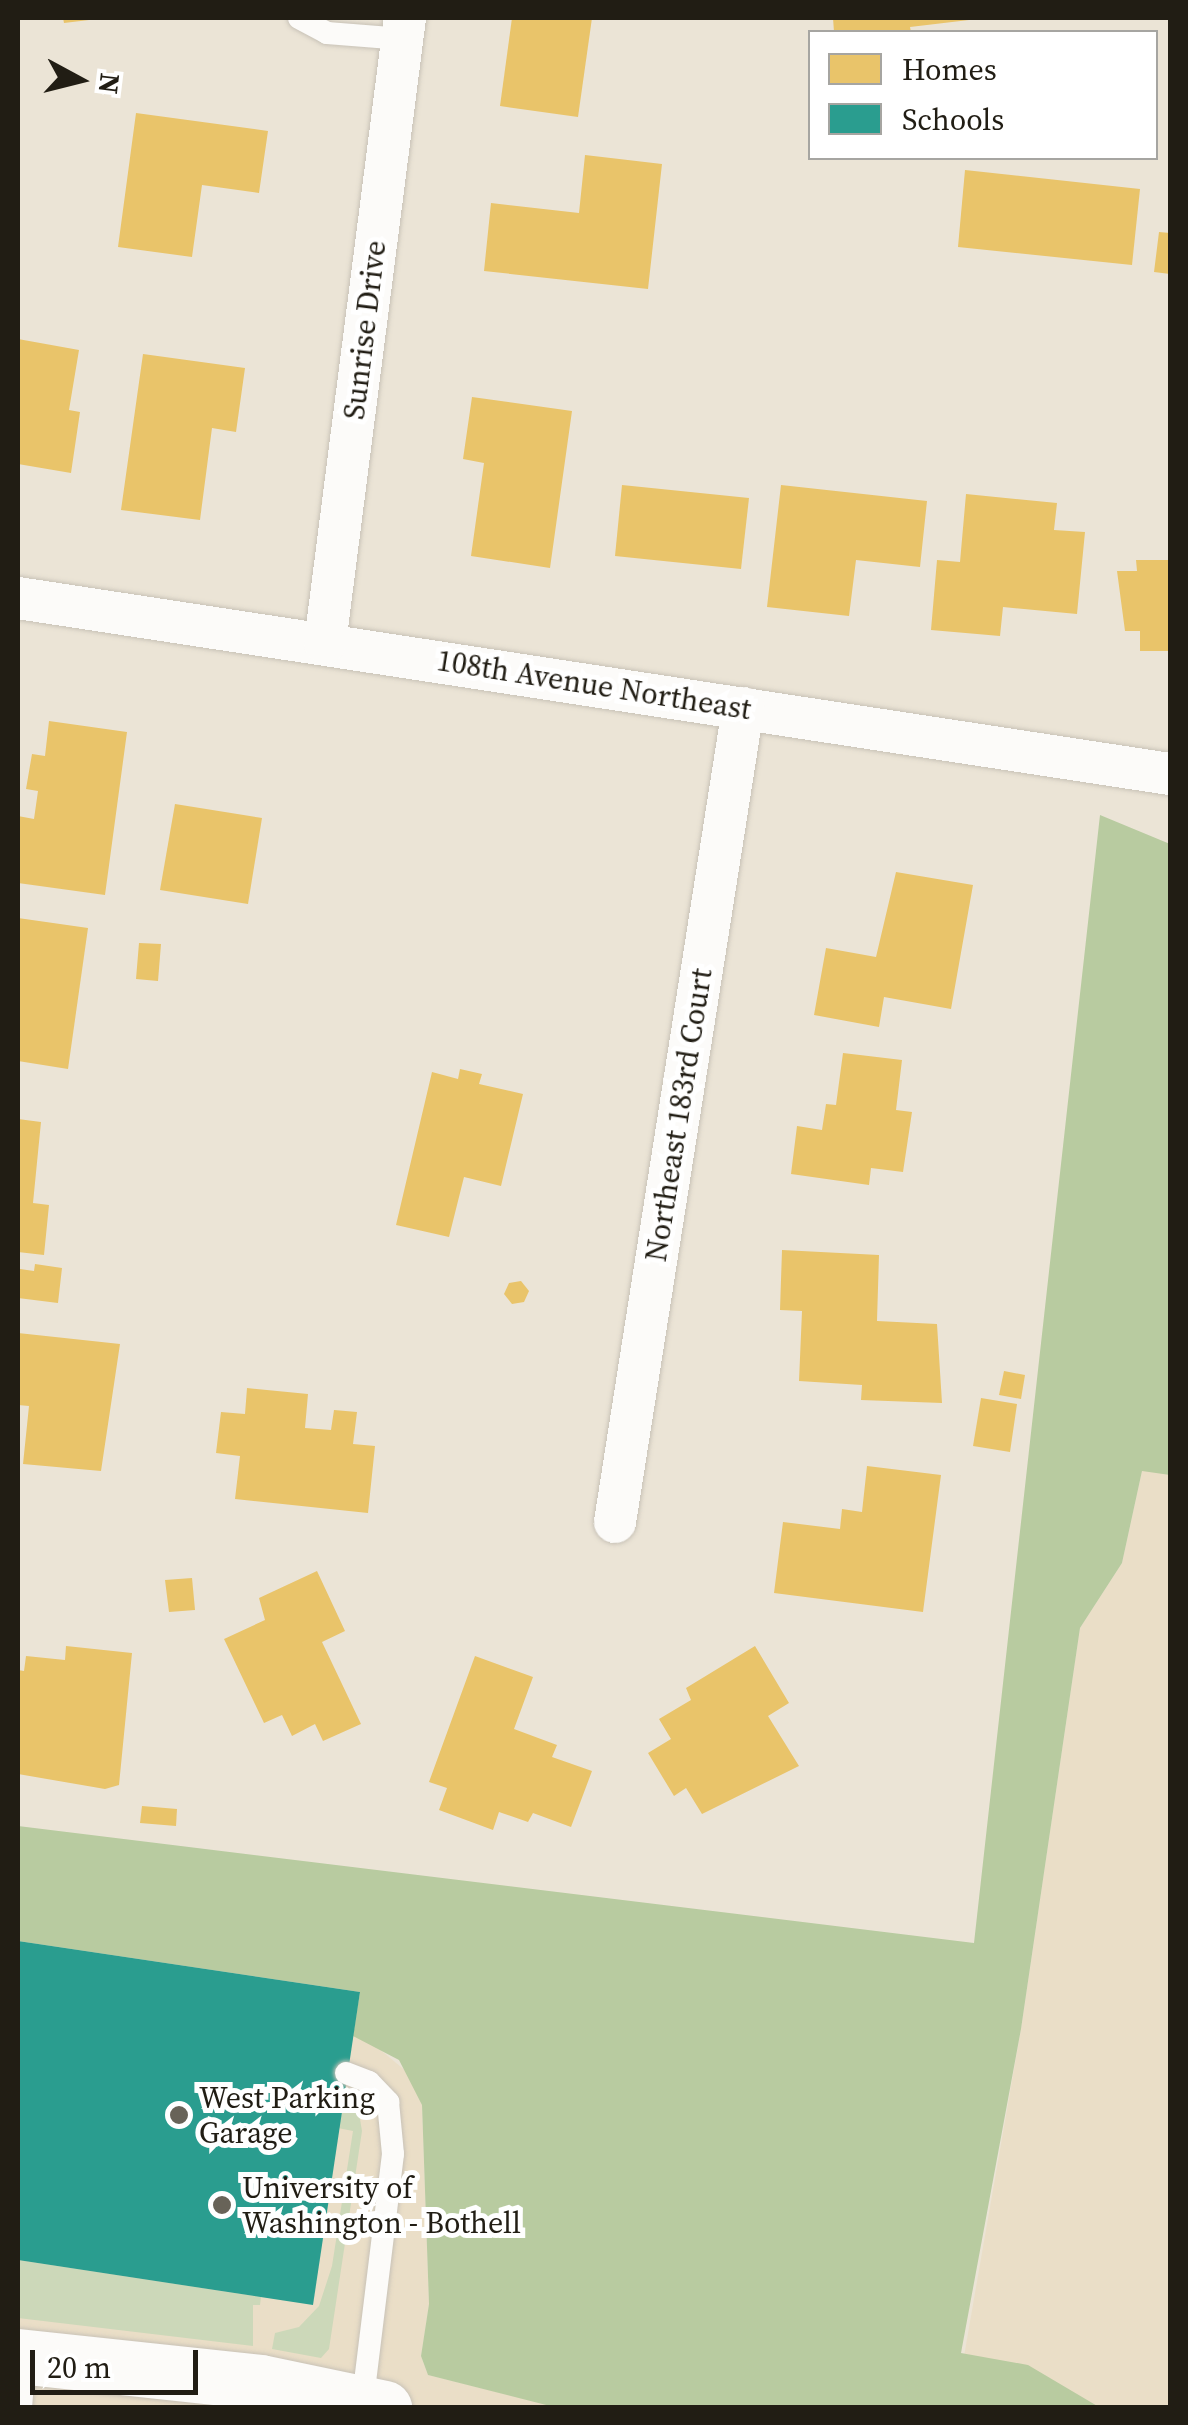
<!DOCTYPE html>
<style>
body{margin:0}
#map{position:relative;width:1188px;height:2425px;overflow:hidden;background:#ebe4d6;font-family:"Source Serif 4",serif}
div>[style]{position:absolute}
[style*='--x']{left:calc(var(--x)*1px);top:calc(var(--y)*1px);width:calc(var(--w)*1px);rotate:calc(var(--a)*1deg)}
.built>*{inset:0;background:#eadec7}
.green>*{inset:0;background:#ccd8b9}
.forest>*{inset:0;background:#b8cba0}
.homes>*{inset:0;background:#e9c46a}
.schools>*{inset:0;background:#2a9d8f}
.roads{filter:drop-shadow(0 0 2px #c8c2b7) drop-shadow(0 0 2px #c8c2b7)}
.lane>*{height:22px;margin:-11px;padding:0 11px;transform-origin:11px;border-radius:11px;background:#fcfbf9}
.street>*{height:42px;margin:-21px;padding:0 21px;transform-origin:21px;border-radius:21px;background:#fcfbf9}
.secondary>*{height:55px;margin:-27.5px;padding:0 27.5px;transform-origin:27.5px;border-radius:27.5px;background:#fcfbf9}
.dots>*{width:28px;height:28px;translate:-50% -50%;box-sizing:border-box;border:5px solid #fff;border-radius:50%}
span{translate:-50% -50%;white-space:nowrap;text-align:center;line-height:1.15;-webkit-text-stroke:10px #fff;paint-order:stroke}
.street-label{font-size:30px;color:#211d14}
.poi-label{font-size:30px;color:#211d14}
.left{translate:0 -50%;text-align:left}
.frame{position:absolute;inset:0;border:20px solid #211d14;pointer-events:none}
.legend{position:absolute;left:808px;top:30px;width:350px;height:130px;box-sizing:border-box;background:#fff;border:2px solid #a6a5a1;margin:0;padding:12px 18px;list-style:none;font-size:30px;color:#211d14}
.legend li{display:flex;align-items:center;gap:20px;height:50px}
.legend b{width:50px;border:2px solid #a6a5a1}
.north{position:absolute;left:30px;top:30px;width:100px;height:100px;-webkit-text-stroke:8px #fff;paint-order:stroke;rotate:97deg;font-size:28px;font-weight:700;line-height:40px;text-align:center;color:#211d14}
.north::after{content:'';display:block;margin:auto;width:35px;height:45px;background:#211d14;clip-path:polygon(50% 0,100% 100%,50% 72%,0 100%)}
.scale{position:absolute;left:30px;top:2350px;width:168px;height:45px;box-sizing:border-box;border:5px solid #211d14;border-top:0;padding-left:12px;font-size:30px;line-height:35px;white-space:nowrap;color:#211d14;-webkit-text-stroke:8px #fff;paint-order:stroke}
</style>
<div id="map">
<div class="built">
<div style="clip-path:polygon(1170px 1458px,1170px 2407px,955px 2408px,1021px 2029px,1080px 1628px,1122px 1563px,1142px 1471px)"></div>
<div style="clip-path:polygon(18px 1941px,360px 1992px,371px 2042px,413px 2077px,422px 2105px,429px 2304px,421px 2356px,428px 2375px,558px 2407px,18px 2407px)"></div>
</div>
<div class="green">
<div style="clip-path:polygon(341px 2102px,359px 2113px,362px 2131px,329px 2349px,321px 2358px,272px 2349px,275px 2333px,299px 2327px,319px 2306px,332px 2266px,353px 2131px,338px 2128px)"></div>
<div style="clip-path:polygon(18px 2260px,261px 2297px,260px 2305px,253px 2305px,253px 2346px,18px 2318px)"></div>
</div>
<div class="forest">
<div style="clip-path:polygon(1100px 815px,1170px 844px,1170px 1475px,1142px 1471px,1122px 1563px,1080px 1628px,1021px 2029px,961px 2353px,1028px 2365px,1099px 2407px,558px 2408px,428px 2375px,421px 2356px,429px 2304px,422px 2105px,399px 2060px,353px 2036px,360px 1992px,18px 1941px,18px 1826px,974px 1943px)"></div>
</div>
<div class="homes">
<div style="clip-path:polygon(63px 18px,89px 18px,89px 20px,64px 23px)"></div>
<div style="clip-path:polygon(512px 18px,592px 18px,578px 117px,500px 106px)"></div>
<div style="clip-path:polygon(833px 18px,969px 18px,969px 20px,910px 27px,911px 32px,834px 32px)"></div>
<div style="clip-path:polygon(136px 113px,268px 131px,259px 193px,202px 185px,192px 257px,118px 247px)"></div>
<div style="clip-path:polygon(585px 155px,662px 164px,648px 289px,484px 271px,491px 203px,579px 213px)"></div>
<div style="clip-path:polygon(965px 170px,1140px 189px,1132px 265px,958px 247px)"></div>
<div style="clip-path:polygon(1159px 232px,1170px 233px,1170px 274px,1154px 272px)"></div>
<div style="clip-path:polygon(18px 339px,79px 350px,69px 410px,80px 412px,71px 473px,18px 464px)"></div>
<div style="clip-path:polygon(143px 354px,245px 368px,236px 432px,212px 428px,200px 520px,121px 510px)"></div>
<div style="clip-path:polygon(472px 397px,572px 411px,550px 568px,471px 556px,484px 463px,463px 459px)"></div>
<div style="clip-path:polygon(622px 485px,749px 498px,741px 569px,615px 556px)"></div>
<div style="clip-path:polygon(781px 485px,927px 501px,920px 567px,856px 560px,849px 616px,767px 607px)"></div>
<div style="clip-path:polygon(966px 494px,1057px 503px,1054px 530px,1085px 532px,1077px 614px,1003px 607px,1000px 636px,931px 630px,937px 560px,960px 562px)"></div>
<div style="clip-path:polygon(1136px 560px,1170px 560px,1170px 651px,1140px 651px,1140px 631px,1125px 631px,1117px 571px,1137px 571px)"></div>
<div style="clip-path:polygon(49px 721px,127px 732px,105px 895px,18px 883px,18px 816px,34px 819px,38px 791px,26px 789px,32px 754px,45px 756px)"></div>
<div style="clip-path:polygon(175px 804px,262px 818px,248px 904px,160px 890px)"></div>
<div style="clip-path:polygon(896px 872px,973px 885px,951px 1009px,884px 997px,879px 1027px,814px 1015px,826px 948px,876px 957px)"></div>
<div style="clip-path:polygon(18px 918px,88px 928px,68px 1069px,18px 1061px)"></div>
<div style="clip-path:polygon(139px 943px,161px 944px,158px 981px,136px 979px)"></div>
<div style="clip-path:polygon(843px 1053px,902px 1060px,896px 1110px,912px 1112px,903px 1172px,871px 1168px,869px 1185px,791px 1174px,797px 1126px,822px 1130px,826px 1104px,836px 1105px)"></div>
<div style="clip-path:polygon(460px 1069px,482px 1074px,479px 1084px,523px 1094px,501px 1186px,464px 1177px,449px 1237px,396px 1225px,432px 1072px,458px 1079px)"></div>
<div style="clip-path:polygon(18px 1119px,41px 1122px,33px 1203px,49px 1205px,44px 1255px,18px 1252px)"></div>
<div style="clip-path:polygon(782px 1250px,879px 1255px,877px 1321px,937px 1324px,942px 1403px,861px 1400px,862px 1385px,799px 1381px,802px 1311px,780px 1310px)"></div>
<div style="clip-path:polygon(35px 1264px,62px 1268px,58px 1303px,18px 1298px,20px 1269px,34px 1271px)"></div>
<div style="clip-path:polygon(521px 1281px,529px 1291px,524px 1302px,512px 1304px,504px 1294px,509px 1283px)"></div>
<div style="clip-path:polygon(18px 1333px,120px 1344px,101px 1471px,23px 1464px,29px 1406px,18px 1405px)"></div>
<div style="clip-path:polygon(1004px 1371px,1025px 1375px,1021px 1399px,999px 1395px)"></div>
<div style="clip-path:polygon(247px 1388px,308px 1394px,305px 1428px,331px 1430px,334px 1410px,357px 1412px,353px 1444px,375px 1446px,368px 1513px,235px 1499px,240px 1456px,216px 1453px,221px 1412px,245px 1414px)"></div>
<div style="clip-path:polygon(981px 1398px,1017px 1404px,1010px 1452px,973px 1446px)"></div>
<div style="clip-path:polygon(867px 1466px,941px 1475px,923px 1612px,774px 1593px,783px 1522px,840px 1529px,842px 1509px,862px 1512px)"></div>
<div style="clip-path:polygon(317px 1571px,345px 1631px,322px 1642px,361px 1724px,323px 1741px,315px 1724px,292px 1736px,282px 1715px,264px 1723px,224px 1639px,265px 1620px,259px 1598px)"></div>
<div style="clip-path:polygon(192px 1578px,195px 1610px,169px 1612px,165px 1580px)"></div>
<div style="clip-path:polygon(66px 1646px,132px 1653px,119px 1785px,105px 1789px,18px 1774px,18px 1670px,24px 1671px,26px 1656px,65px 1660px)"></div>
<div style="clip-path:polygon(755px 1646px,789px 1703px,768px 1716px,799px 1766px,702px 1814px,686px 1788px,674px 1796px,648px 1753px,671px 1739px,659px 1719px,691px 1700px,686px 1688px)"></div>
<div style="clip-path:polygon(475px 1656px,533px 1677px,514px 1729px,557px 1745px,552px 1757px,592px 1771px,571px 1827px,533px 1813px,528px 1822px,499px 1812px,493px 1830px,439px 1810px,447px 1788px,429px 1782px)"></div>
<div style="clip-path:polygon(142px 1806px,177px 1809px,176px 1826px,140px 1823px)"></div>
</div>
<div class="schools">
<div style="clip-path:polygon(18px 1941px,360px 1992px,313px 2305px,18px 2260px)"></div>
</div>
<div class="roads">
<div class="lane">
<div style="--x:299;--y:18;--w:32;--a:28"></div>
<div style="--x:327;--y:33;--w:76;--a:4.5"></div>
<div style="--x:346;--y:2073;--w:25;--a:21"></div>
<div style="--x:369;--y:2082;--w:28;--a:46"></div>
<div style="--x:388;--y:2102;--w:52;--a:84.5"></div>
<div style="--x:393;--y:2154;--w:247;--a:97"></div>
<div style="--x:21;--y:2408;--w:52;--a:-85.6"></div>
</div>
<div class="street">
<div style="--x:18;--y:598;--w:1165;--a:8.69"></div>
<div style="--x:325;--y:643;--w:630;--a:-82.71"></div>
<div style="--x:615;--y:1522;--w:824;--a:-81.06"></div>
</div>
<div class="secondary">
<div style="--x:18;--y:2356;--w:243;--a:6.1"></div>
<div style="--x:260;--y:2382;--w:127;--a:11.8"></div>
</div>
</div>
<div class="dots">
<div style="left:179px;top:2115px;background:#686358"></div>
<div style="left:222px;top:2205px;background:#686358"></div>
</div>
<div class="street-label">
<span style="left:365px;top:330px;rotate:-83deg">Sunrise Drive</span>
<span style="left:594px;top:685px;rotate:9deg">108th Avenue Northeast</span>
<span style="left:679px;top:1115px;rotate:-81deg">Northeast 183rd Court</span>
</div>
<div class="poi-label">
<span class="left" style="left:199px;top:2115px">West Parking<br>Garage</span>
<span class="left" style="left:242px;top:2205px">University of<br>Washington - Bothell</span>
</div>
<div class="frame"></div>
<ul class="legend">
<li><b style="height:28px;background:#e9c46a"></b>Homes</li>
<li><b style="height:28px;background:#2a9d8f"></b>Schools</li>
</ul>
<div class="north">N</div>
<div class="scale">20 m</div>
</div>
